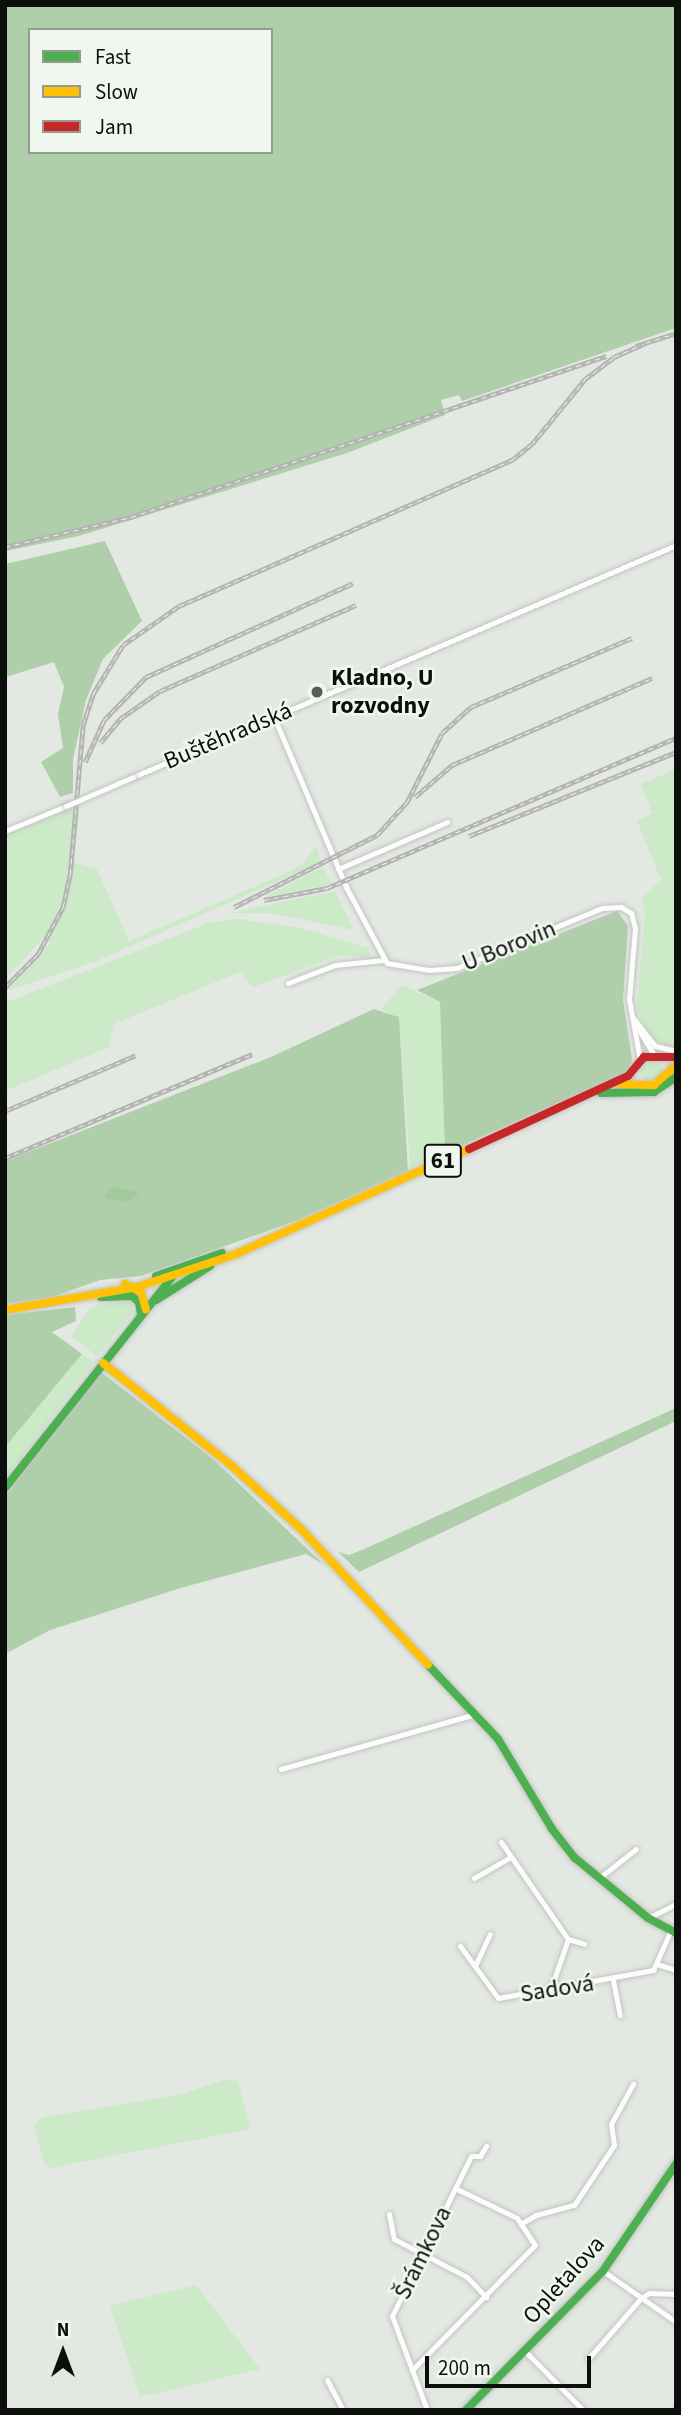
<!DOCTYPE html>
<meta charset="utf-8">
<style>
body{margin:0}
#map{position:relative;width:681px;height:2415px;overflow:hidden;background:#e4e8e3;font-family:"Source Sans 3",sans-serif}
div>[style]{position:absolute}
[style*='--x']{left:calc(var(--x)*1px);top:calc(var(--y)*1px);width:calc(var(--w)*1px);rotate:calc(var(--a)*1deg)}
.green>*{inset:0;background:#cce9c8}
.round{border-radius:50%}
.forest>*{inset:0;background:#aecfa9}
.water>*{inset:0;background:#a2cb9c}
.roads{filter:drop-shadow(0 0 2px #c2c5c1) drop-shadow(0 0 2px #c2c5c1)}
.street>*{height:5px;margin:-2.5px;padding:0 2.5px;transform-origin:2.5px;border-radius:2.5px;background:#fbfcfb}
.fast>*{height:8px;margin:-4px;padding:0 4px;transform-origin:4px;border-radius:4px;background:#4caf50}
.slow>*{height:8px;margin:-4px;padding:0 4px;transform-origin:4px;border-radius:4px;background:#ffc107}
.jam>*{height:8px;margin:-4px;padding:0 4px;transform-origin:4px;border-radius:4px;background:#c62828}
.rail>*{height:4.5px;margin-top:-2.25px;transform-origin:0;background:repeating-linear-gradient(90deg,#f0f7ef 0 5px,#b4b5b3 0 10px);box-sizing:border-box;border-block:2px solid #b4b5b3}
.bridges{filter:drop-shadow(0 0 2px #c2c5c1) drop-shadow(0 0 2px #c2c5c1)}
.street-bridge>*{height:5px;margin:-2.5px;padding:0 2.5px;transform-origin:2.5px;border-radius:2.5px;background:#fbfcfb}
.dots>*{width:19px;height:19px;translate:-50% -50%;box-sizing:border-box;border:4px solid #f0f7ef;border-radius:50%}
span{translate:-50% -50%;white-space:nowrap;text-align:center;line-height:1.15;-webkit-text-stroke:5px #f0f7ef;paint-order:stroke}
.shield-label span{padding:2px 5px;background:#f0f7ef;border:2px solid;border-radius:5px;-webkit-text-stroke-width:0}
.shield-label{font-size:23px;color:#0d0f0d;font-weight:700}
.poi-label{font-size:24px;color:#0d0f0d;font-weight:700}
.left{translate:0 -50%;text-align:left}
.street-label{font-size:24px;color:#0d0f0d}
.frame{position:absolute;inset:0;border:7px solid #0d0f0d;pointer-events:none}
.legend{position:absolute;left:28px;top:28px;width:245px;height:126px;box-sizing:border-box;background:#f0f7ef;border:2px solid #959a95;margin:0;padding:9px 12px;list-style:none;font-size:21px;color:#0d0f0d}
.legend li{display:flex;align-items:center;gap:14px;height:35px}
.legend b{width:35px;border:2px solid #959a95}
.north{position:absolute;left:28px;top:2317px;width:70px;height:70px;-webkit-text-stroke:5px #f0f7ef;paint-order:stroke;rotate:0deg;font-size:19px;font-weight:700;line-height:28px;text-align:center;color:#0d0f0d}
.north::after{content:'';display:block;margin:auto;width:24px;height:32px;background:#0d0f0d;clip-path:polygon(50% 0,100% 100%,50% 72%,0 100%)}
.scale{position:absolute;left:425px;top:2356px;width:166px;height:32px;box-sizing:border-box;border:4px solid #0d0f0d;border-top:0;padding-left:9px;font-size:21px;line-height:24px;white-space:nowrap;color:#0d0f0d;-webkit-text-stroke:5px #f0f7ef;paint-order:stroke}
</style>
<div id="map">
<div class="green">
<div style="clip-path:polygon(676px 769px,676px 1048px,674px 1049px,649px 1037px,637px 1007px,645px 913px,641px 899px,661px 880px,637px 821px,652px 813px,641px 784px)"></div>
<div style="clip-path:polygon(80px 805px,74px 862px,97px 869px,129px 941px,289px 872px,303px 864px,316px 846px,321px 862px,94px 962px,6px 991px,50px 942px,44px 937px,5px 980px,5px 835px)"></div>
<div style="clip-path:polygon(323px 867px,332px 884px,262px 898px)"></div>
<div style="clip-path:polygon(335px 891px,354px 930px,270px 913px,229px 913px)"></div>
<div style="clip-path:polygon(238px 919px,300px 928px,368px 948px,371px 958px,340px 955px,253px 987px,240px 972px,114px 1024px,109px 1047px,5px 1091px,5px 1003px,211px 922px)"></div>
<div style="clip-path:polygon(402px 985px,440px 1002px,445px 1153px,410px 1167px,399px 1017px,381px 1009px)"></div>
<div class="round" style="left:640px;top:1059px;width:22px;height:22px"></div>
<div style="clip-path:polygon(120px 1302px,132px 1302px,133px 1313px,97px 1356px,71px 1337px,90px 1307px)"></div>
<div style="clip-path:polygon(82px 1354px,94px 1362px,5px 1478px,5px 1447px)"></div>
<div style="clip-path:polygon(223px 2080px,238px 2081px,251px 2129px,50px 2168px,45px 2165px,34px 2125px,43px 2117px,182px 2094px)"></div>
<div style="clip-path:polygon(196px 2285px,260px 2369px,140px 2397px,110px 2306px)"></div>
</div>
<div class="forest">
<div style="clip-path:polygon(evenodd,5px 5px,676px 5px,676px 328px,462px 401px,459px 395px,441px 400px,445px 415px,347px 453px,79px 536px,5px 551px,5px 5px,30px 30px,271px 30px,271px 152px,30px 152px,30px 30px)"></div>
<div style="clip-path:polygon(105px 541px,142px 621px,103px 659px,86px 700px,73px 759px,73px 793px,60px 797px,41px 762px,63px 748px,58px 714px,64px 687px,54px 662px,6px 677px,5px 564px)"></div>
<div style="clip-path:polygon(617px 911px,628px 926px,623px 1000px,632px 1059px,629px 1071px,445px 1153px,440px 1002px,417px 990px)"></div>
<div style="clip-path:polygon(374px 1009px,399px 1017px,408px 1171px,298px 1220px,141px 1276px,100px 1280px,52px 1297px,5px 1304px,5px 1161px,271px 1057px)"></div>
<div style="clip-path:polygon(75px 1307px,76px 1321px,52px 1332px,82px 1354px,5px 1447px,5px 1315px)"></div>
<div style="clip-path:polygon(101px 1372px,213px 1459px,323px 1564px,306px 1554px,184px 1587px,50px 1630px,5px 1654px,5px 1496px)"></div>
<div style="clip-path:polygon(676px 1408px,676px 1421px,359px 1572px,338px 1552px,349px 1555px,362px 1550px)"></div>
</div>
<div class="water">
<div style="clip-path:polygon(111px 1186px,136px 1192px,138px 1196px,128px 1202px,104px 1198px)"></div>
</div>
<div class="roads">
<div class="street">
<div style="--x:274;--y:717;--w:185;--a:67"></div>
<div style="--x:346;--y:887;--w:86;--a:61.7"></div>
<div style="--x:387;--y:963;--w:43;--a:9.5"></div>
<div style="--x:429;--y:970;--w:28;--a:-4"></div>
<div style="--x:457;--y:968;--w:157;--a:-22.5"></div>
<div style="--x:602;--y:908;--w:19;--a:-3"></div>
<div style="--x:621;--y:907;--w:12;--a:31"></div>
<div style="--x:631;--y:913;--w:16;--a:75"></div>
<div style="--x:635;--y:928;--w:71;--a:94.8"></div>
<div style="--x:629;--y:999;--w:62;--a:79.8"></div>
<div style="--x:133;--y:777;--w:590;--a:-23.13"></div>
<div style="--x:5;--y:831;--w:66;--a:-22.3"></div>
<div style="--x:338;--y:869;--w:119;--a:-23.3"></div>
<div style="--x:288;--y:983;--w:50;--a:-21"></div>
<div style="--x:335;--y:965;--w:49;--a:-5.8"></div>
<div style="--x:634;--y:1019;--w:34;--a:52"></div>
<div style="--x:655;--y:1046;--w:22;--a:13"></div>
<div style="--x:638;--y:1029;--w:32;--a:58"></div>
<div style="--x:281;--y:1769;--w:203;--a:-15.8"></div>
<div style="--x:501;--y:1842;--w:118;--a:55.4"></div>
<div style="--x:568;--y:1939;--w:55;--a:109.1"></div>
<div style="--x:474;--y:1878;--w:40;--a:-29.7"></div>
<div style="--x:599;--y:1878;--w:47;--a:-38.1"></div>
<div style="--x:648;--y:1918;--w:31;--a:-27"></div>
<div style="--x:568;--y:1939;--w:17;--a:17"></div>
<div style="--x:460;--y:1946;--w:64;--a:53.8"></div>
<div style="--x:498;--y:1998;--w:158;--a:-10.2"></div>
<div style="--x:653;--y:1970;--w:44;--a:-65.8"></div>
<div style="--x:657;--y:1964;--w:20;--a:18"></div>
<div style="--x:475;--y:1966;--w:35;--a:-65"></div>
<div style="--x:613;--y:1980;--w:36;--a:79"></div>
<div style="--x:389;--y:2214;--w:25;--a:79"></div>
<div style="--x:394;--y:2239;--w:82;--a:27.5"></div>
<div style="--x:467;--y:2277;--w:28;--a:46"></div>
<div style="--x:522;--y:2223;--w:16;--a:-30"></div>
<div style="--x:536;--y:2215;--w:39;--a:-15"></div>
<div style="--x:574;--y:2205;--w:72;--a:-56.3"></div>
<div style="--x:614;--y:2145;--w:21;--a:-98"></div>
<div style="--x:611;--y:2124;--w:46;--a:-61.2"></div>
<div style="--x:603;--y:2271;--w:89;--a:34.9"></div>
<div style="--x:525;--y:2351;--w:83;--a:45.5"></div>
<div style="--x:588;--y:2359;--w:81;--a:-49"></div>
<div style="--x:641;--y:2298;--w:9;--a:-32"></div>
<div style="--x:649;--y:2293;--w:27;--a:2"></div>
<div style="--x:412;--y:2370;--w:175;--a:-45.5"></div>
<div style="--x:535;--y:2245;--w:32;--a:-124"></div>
<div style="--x:517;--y:2218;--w:69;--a:-154.2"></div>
<div style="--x:327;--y:2380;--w:34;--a:62"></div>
<div style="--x:427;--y:2410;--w:100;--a:-110.4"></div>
<div style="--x:392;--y:2316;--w:178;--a:-63.7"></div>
<div style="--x:471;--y:2156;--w:9;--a:0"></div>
<div style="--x:480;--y:2156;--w:12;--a:-59"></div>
<div style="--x:675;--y:2410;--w:1;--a:-45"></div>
</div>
<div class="fast">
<div style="--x:601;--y:1093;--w:53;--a:-1.1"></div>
<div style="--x:654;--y:1092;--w:27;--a:-34"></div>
<div style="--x:156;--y:1276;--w:70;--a:-19.2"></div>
<div style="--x:101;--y:1297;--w:31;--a:-2"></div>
<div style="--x:132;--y:1296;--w:9;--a:41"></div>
<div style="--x:139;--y:1302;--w:13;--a:81"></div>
<div style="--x:156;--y:1300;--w:64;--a:-32.2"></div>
<div style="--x:5;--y:1488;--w:272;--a:-51.6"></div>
<div style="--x:428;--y:1665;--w:102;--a:46.6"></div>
<div style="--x:498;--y:1739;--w:105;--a:59"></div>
<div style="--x:552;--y:1829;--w:37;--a:52"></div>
<div style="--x:575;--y:1858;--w:94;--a:39.4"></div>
<div style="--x:648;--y:1918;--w:32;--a:28"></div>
<div style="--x:466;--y:2410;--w:195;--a:-45.4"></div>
<div style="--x:603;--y:2271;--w:130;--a:-55.7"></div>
</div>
<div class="slow">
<div style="--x:620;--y:1084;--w:34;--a:2"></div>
<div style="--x:654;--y:1085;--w:30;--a:-42"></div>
<div style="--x:125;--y:1284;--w:18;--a:27"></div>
<div style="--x:141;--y:1292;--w:18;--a:74"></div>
<div style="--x:5;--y:1310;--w:134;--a:-9.9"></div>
<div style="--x:137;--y:1287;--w:104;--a:-18.4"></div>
<div style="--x:236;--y:1254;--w:256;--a:-24.3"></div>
<div style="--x:103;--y:1363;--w:165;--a:38.6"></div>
<div style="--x:232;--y:1466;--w:92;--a:42.4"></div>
<div style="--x:300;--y:1528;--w:187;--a:46.9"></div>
</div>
<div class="jam">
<div style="--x:469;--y:1149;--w:175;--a:-24.7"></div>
<div style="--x:628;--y:1076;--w:25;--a:-50"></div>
<div style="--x:644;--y:1057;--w:32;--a:0"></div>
</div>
</div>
<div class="rail">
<div style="--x:636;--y:346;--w:42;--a:-18"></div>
<div style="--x:5;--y:547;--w:130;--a:-13.4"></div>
<div style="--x:131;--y:517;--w:502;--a:-18.72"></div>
<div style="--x:100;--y:743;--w:33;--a:-50"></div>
<div style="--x:121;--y:718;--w:47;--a:-34.7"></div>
<div style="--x:160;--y:691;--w:214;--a:-23.7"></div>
<div style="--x:85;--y:762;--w:46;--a:-65.7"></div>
<div style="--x:104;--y:720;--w:60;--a:-45.7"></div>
<div style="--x:146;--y:677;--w:227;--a:-24.4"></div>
<div style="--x:415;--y:797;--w:49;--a:-40.9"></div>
<div style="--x:452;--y:765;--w:218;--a:-23.5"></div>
<div style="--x:469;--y:836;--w:223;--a:-22.1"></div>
<div style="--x:264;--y:900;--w:64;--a:-10.8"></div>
<div style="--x:327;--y:888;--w:380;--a:-23.3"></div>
<div style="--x:234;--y:907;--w:160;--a:-26.7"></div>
<div style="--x:377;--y:835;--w:45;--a:-47.7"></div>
<div style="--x:407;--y:802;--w:77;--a:-63.1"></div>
<div style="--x:442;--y:733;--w:39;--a:-42"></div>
<div style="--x:471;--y:707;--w:175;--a:-23.2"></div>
<div style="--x:5;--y:987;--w:47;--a:-45"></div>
<div style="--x:38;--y:954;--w:53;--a:-62"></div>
<div style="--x:63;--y:907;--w:34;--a:-78"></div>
<div style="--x:70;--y:874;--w:150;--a:-85"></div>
<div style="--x:83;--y:725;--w:33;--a:-72"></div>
<div style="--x:93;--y:694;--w:57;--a:-58.5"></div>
<div style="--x:123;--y:645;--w:68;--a:-34.9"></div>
<div style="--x:179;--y:606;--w:364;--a:-23.7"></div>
<div style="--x:512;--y:460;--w:26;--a:-39"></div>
<div style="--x:532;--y:444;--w:84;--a:-50.8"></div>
<div style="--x:585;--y:379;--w:36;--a:-37"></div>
<div style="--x:614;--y:357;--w:32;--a:-24"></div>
<div style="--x:5;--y:1111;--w:142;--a:-23.1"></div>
<div style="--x:5;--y:1158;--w:268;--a:-22.8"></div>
</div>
<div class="bridges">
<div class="street-bridge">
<div style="--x:66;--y:806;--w:73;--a:-23.4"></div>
</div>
</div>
<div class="dots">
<div style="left:317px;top:692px;background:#585b58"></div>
</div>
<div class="shield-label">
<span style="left:443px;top:1161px">61</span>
</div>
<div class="poi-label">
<span class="left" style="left:331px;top:692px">Kladno, U<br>rozvodny</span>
</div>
<div class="street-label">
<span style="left:228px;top:736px;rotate:-23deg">Buštěhradská</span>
<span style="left:509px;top:946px;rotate:-22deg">U Borovin</span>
<span style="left:557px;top:1989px;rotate:-9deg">Sadová</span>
<span style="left:423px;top:2253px;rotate:-64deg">Šrámkova</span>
<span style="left:564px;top:2280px;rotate:-48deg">Opletalova</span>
</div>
<div class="frame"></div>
<ul class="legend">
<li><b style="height:9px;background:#4caf50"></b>Fast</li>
<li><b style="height:9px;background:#ffc107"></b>Slow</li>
<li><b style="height:9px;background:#c62828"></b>Jam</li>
</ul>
<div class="north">N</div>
<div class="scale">200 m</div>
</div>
